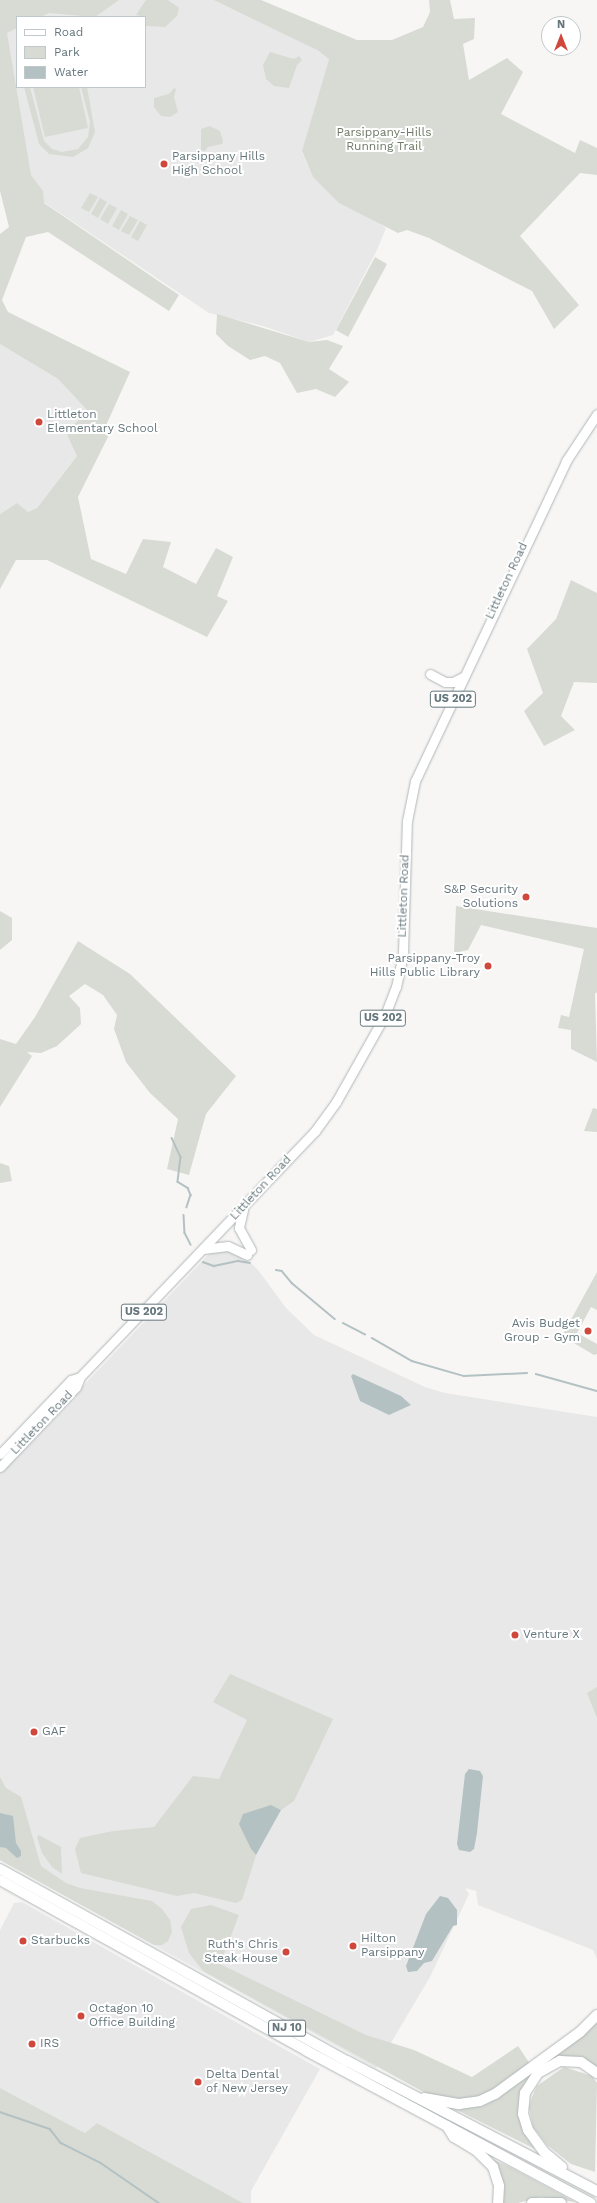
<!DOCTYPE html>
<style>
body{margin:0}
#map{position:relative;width:597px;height:2203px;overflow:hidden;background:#f7f6f4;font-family:"Work Sans",sans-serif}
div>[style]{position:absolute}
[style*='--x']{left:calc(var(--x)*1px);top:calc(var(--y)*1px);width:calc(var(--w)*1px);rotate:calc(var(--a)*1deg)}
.built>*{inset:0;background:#e8e8e8}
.green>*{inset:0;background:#d7dbd4}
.water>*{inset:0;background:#b4c1c3}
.stream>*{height:1.5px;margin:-0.75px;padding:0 0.75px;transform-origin:0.75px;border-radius:0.75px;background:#b4c1c3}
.roads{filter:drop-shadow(0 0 1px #b0b6b8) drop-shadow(0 0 1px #b0b6b8)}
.primary>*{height:9px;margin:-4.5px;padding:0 4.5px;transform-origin:4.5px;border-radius:4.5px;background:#fff}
.highway>*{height:10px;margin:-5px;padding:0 5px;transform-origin:5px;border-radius:5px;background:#fff}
.dots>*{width:11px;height:11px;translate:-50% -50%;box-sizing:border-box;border:2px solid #fff;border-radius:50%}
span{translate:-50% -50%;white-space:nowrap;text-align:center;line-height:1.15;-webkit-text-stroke:4px #fff;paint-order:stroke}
.shield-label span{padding:1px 3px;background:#fff;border:1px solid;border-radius:3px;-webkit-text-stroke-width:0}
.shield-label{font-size:11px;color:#65767c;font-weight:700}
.park-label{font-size:12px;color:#6e7a67}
.poi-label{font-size:12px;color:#65767c}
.left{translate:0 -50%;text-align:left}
.right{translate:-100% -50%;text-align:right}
.street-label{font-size:12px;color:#65767c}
.legend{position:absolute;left:16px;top:16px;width:130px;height:72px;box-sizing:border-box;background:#fff;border:1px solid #c1c8cb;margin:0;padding:5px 7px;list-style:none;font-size:12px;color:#65767c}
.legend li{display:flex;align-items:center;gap:8px;height:20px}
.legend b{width:20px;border:1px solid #c1c8cb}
.north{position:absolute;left:541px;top:16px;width:40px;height:40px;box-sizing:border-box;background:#fff;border:1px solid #c1c8cb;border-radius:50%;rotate:0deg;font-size:11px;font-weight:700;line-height:16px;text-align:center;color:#65767c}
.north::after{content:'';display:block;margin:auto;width:14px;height:18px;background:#d0483b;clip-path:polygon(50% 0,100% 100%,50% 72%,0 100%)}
</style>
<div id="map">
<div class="built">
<div style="clip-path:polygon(evenodd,0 0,247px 0,329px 59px,302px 152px,313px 177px,386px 228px,377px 250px,333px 335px,309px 342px,263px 326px,209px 313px,27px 191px,0 0,17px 17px,145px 17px,145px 87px,17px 87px,17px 17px)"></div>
<div style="clip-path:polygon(0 344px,58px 379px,88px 411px,77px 456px,37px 508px,28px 512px,17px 503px,0 514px)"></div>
<div style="clip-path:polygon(225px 1247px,243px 1255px,258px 1270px,286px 1308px,314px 1335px,425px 1387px,445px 1393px,597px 1417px,597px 1959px,593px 1950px,478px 1905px,476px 1891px,465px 1888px,469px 1894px,430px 1977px,376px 2068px,0 1860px,0 1473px,212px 1251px)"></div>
<div style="clip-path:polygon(22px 1902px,320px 2069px,251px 2191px,251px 2203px,243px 2203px,97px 2123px,85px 2133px,0 2088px,0 1930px,14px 1903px)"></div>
</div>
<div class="green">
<div style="clip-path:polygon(0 0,119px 0,95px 17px,49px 13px,40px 17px,17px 17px,17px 28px,7px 33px,31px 175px,43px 191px,44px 203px,179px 295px,169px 311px,48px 232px,26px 237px,2px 300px,8px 312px,130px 372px,104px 430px,109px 435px,78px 497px,91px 559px,126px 574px,143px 539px,171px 542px,163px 567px,196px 584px,216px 548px,233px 557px,217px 596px,228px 601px,207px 637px,47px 560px,16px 560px,0 589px,0 514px,17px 503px,28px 512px,37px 508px,77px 456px,66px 432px,88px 411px,58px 379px,0 344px,0 234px,9px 227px,0 191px)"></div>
<div style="clip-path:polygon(146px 0,168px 0,179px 8px,177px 16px,165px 27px,146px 26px,145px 17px,136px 15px)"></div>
<div style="clip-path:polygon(214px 0,261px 0,357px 40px,392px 40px,423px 27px,430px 12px,429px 0,450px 0,454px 19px,475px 18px,474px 39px,463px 44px,469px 80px,507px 58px,523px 72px,501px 114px,575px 153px,580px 140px,597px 148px,597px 175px,580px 173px,520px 236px,579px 305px,554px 329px,532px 291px,429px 238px,407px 230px,398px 233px,339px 203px,313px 177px,302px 151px,329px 59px,317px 50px)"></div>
<div style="clip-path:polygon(270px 52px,294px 59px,299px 56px,302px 60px,297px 65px,289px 88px,274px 86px,266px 79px,263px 65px)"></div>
<div style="clip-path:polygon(24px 87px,30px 87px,44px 141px,52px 149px,62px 152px,78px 149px,88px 137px,90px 122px,81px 87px,87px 87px,95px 132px,88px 148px,73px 157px,49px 154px,39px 144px)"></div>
<div style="clip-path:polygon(33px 87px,79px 87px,88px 128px,45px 137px)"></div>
<div style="clip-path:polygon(174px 88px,176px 89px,174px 97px,178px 112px,170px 117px,161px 116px,154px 107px,154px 98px,169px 94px)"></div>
<div style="clip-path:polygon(210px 126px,220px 131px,223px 141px,222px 144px,208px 147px,205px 151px,201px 150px,201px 129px)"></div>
<div style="clip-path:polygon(90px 193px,98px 197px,89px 212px,81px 208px)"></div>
<div style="clip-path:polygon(100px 198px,107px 202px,98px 218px,91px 214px)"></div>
<div style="clip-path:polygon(109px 204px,117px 208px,108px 224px,100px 219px)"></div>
<div style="clip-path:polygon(121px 210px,128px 214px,119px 230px,112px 226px)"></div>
<div style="clip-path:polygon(130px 216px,138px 220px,129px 235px,121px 231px)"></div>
<div style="clip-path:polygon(140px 221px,147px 225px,138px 241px,131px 237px)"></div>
<div style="clip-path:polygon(375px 257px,387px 264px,348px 337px,336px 330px)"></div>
<div style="clip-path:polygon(217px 314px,309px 342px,327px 340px,343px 346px,329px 369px,349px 382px,335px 397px,316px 389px,297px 393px,280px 363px,265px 356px,250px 360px,228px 346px,216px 334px)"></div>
<div style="clip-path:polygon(571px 580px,597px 593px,597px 683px,574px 682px,561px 716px,575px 730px,544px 746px,524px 711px,543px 693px,527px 649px,556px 619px)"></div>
<div style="clip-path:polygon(456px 906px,597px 928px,597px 992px,595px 994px,597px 1062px,571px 1049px,571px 1030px,558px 1028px,561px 1015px,569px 1017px,584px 949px,481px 925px,468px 950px,454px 953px)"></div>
<div style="clip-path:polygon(0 911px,12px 918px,12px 940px,0 950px)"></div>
<div style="clip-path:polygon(78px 941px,130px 974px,236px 1076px,206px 1114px,189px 1175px,167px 1169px,178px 1119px,150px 1093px,126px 1062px,114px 1029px,117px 1015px,103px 995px,85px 984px,69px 996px,80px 1008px,81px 1024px,57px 1046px,41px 1053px,27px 1052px,32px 1056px,0 1107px,0 1039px,16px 1044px,35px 1017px)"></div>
<div style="clip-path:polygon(593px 1108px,597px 1109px,597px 1132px,584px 1131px)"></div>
<div style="clip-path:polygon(0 1163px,9px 1166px,12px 1181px,0 1183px)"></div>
<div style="clip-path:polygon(597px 1272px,597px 1310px,591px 1307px,577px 1333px,597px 1344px,597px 1354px,594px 1355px,562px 1336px)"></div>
<div style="clip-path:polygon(230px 1674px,333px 1719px,294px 1801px,281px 1810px,271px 1805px,240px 1824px,251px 1849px,256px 1855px,242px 1900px,236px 1903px,194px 1893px,177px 1896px,81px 1873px,75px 1849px,80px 1838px,113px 1831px,154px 1827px,193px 1776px,219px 1779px,247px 1720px,213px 1702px)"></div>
<div style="clip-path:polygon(597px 1687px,597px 1718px,587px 1693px)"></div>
<div style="clip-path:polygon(0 1777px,6px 1788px,21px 1797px,41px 1866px,66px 1883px,80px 1888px,152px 1901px,162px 1909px,170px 1920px,172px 1932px,168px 1941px,162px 1945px,154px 1945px,0 1860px)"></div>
<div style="clip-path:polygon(39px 1835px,61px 1847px,62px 1874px,52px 1867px,42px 1853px,37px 1837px)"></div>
<div style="clip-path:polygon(211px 1905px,239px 1915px,220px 1964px,366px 2035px,414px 2050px,472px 2077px,518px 2046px,530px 2064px,485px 2095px,466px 2100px,429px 2095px,203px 1971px,189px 1953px,181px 1927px,191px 1909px)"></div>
<div style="clip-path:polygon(597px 2021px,597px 2069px,558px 2058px,521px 2095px,535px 2149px,451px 2107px,468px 2106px)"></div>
<div style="clip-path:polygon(564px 2067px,592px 2076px,597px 2083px,595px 2172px,571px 2164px,547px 2145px,533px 2127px,529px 2107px,532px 2097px,537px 2086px)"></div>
<div style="clip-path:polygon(0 2088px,85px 2133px,97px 2123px,243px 2203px,0 2203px)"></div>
<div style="clip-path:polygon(492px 2159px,510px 2167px,575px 2202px,541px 2197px,518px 2203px,501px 2203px)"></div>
</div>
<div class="water">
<div style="clip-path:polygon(353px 1374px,401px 1396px,411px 1405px,389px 1415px,360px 1401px,351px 1376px)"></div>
<div style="clip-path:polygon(469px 1769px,480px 1771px,483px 1776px,477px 1833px,474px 1849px,470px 1852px,459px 1850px,457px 1844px,465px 1774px)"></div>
<div style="clip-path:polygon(271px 1805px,281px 1810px,256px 1855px,251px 1849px,239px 1824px,243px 1814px)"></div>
<div style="clip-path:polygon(0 1813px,13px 1816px,16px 1843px,21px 1851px,21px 1856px,17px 1858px,6px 1848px,0 1847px)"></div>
<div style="clip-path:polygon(440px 1896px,448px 1898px,457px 1910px,457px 1925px,453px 1926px,432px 1961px,424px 1963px,417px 1971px,408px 1972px,406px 1966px,426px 1914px)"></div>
</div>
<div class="stream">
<div style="--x:172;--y:1138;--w:21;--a:65"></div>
<div style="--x:181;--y:1157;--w:25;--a:97"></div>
<div style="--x:178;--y:1182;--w:12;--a:31"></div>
<div style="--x:188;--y:1188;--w:8;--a:67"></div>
<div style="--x:191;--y:1195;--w:13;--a:108"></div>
<div style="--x:184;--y:1215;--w:18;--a:87"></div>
<div style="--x:185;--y:1233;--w:13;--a:63"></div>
<div style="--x:203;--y:1262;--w:12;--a:20"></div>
<div style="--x:214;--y:1266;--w:25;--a:-12"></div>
<div style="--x:238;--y:1261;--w:12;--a:9"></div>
<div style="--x:276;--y:1270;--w:6;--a:9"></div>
<div style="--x:282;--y:1271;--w:16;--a:50"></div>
<div style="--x:292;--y:1283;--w:56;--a:39.9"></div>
<div style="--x:343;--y:1323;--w:25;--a:27"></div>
<div style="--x:372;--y:1338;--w:46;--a:29.9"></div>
<div style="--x:412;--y:1361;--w:54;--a:16.1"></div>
<div style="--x:464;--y:1376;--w:63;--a:-2.7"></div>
<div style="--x:536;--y:1374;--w:63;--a:15.6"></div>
<div style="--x:0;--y:2112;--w:53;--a:18.8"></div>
<div style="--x:50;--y:2129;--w:18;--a:52"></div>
<div style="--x:61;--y:2143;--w:45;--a:26.6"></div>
<div style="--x:101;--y:2163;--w:70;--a:34.6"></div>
</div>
<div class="roads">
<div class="primary">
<div style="--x:430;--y:674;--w:17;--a:28"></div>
<div style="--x:445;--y:682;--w:8;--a:0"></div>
<div style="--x:453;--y:682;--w:11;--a:-27"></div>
<div style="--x:243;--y:1210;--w:18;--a:103"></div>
<div style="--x:239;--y:1228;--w:25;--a:61"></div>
<div style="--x:203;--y:1249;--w:25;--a:-7"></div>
<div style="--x:228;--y:1246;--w:21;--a:25"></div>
<div style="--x:0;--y:1454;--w:103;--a:-46.2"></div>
<div style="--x:71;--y:1380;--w:9;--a:-18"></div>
<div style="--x:0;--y:1467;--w:110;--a:-46.5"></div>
<div style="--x:76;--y:1387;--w:11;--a:-68"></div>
<div style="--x:80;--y:1377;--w:340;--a:-46.3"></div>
<div style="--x:315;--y:1131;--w:36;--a:-54"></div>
<div style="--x:336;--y:1102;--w:100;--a:-60.6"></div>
<div style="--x:385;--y:1015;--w:30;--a:-69"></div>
<div style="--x:396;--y:987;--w:35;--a:-78"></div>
<div style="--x:403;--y:953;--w:132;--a:-88.3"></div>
<div style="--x:407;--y:821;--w:41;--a:-78.7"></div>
<div style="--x:415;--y:781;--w:354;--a:-64.7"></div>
<div style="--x:566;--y:461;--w:56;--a:-56.6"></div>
</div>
<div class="highway">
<div style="--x:0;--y:1869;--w:397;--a:29"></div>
<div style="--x:347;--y:2061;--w:282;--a:27.5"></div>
<div style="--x:0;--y:1880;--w:351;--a:29.1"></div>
<div style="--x:307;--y:2051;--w:322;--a:28.2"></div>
<div style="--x:424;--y:2098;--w:36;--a:10"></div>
<div style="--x:459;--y:2104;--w:21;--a:-8"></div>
<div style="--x:480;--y:2101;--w:17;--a:-25"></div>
<div style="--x:495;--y:2094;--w:105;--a:-36.1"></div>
<div style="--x:580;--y:2032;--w:24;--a:-45"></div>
<div style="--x:447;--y:2126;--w:13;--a:58"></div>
<div style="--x:454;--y:2137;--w:27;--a:31"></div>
<div style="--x:477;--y:2151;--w:23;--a:45"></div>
<div style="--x:493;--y:2167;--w:20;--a:72"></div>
<div style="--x:499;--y:2186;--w:17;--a:93"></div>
<div style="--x:562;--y:2167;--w:23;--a:-140"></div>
<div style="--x:544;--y:2152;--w:27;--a:-126"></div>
<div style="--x:528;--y:2130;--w:17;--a:-107"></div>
<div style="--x:523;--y:2114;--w:21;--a:-85"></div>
<div style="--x:525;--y:2093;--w:24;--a:-57"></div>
<div style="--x:538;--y:2073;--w:25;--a:-29"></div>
<div style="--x:560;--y:2061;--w:21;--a:3"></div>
<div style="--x:581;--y:2062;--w:19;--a:35"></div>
<div style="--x:532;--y:2203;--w:29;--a:0"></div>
</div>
</div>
<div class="dots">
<div style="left:164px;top:164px;background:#d0483b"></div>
<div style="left:39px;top:422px;background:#d0483b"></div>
<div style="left:526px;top:897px;background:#d0483b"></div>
<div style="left:488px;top:966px;background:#d0483b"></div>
<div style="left:588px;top:1331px;background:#d0483b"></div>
<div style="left:515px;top:1635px;background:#d0483b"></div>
<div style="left:34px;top:1732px;background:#d0483b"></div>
<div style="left:23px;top:1941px;background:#d0483b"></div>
<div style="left:353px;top:1946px;background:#d0483b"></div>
<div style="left:286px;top:1952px;background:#d0483b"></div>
<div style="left:81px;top:2016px;background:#d0483b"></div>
<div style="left:32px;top:2044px;background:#d0483b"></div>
<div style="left:198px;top:2082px;background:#d0483b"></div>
</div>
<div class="shield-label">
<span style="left:453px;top:699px">US 202</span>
<span style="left:383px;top:1018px">US 202</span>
<span style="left:144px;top:1312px">US 202</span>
<span style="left:287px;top:2028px">NJ 10</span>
</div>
<div class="park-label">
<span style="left:384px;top:140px">Parsippany-Hills<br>Running Trail</span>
</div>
<div class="poi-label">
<span class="left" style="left:172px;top:164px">Parsippany Hills<br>High School</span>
<span class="left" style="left:47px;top:422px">Littleton<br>Elementary School</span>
<span class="right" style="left:518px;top:897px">S&amp;P Security<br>Solutions</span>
<span class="right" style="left:480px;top:966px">Parsippany-Troy<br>Hills Public Library</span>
<span class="right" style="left:580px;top:1331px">Avis Budget<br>Group - Gym</span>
<span class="left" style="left:523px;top:1635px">Venture X</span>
<span class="left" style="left:42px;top:1732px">GAF</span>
<span class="left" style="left:361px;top:1946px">Hilton<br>Parsippany</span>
<span class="left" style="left:31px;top:1941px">Starbucks</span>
<span class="right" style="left:278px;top:1952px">Ruth's Chris<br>Steak House</span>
<span class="left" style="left:89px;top:2016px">Octagon 10<br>Office Building</span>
<span class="left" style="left:40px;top:2044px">IRS</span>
<span class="left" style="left:206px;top:2082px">Delta Dental<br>of New Jersey</span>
</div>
<div class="street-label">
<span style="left:507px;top:581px;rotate:-65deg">Littleton Road</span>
<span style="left:404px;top:896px;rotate:-88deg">Littleton Road</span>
<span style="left:261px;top:1188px;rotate:-47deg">Littleton Road</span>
<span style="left:42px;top:1423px;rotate:-46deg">Littleton Road</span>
</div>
<ul class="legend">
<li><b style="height:5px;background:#fff"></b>Road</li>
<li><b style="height:11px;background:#d7dbd4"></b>Park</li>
<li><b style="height:11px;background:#b4c1c3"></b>Water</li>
</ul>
<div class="north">N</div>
</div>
